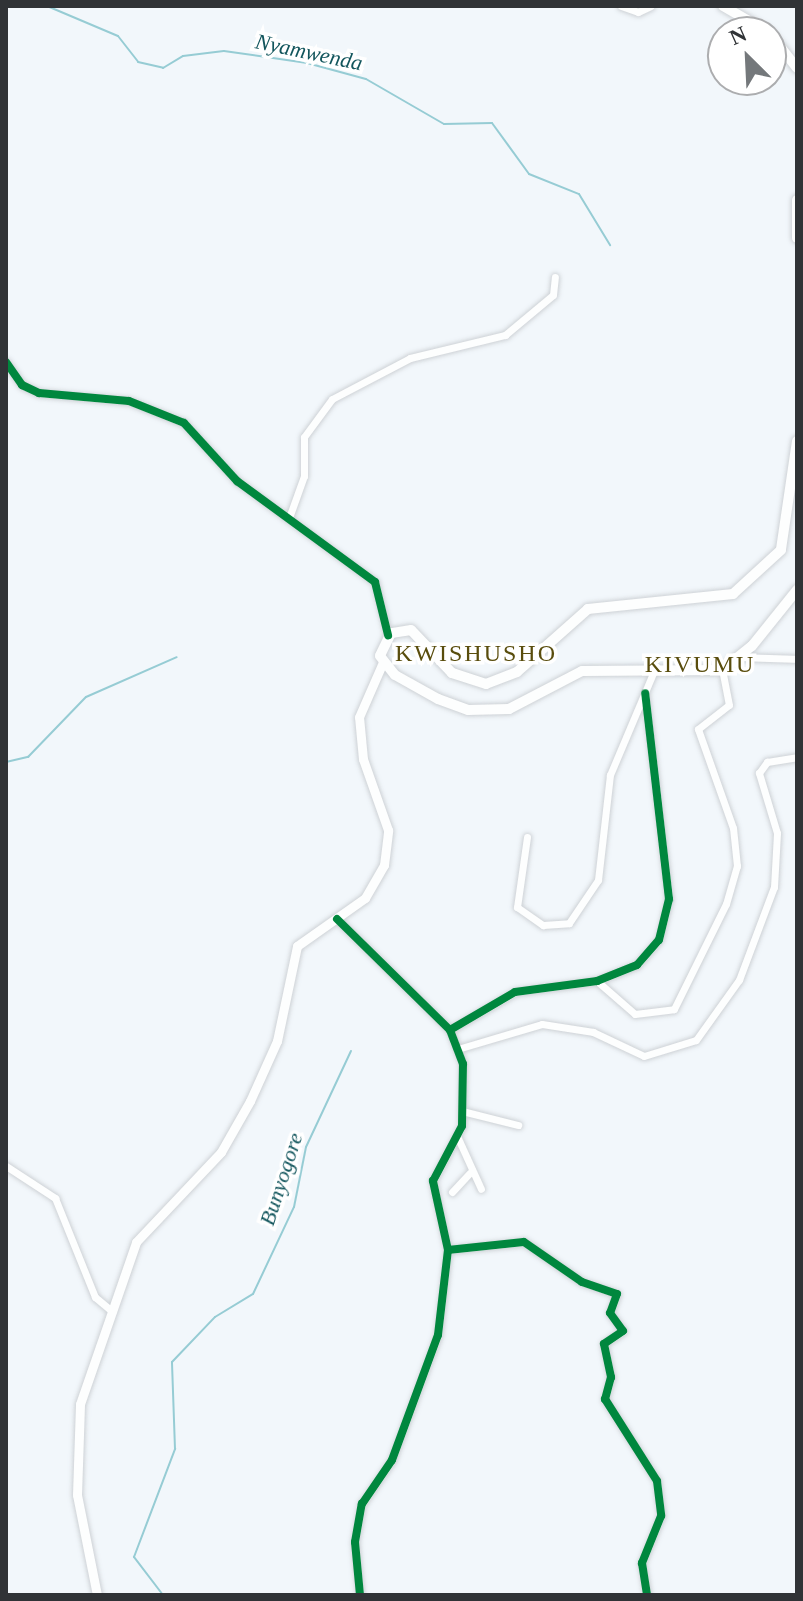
<!DOCTYPE html>
<style>
body{margin:0}
#map{position:relative;width:803px;height:1601px;overflow:hidden;background:#f2f7fb;font-family:Georgia,serif}
div>[style]{position:absolute}
[style*='--x']{left:calc(var(--x)*1px);top:calc(var(--y)*1px);width:calc(var(--w)*1px);rotate:calc(var(--a)*1deg)}
.stream>*{height:2px;margin:-1px;padding:0 1px;transform-origin:1px;border-radius:1px;background:#96ccd4}
.roads{filter:drop-shadow(0 0 2px #ced2d6) drop-shadow(0 0 2px #ced2d6)}
.minor>*{height:7px;margin:-3.5px;padding:0 3.5px;transform-origin:3.5px;border-radius:3.5px;background:#fdfefe}
.major>*{height:9px;margin:-4.5px;padding:0 4.5px;transform-origin:4.5px;border-radius:4.5px;background:#fdfefe}
.highway>*{height:10px;margin:-5px;padding:0 5px;transform-origin:5px;border-radius:5px;background:#fdfefe}
.cycleway>*{height:8px;margin:-4px;padding:0 4px;transform-origin:4px;border-radius:4px;background:#00873e}
span{translate:-50% -50%;white-space:nowrap;text-align:center;line-height:1.15;-webkit-text-stroke:7px #fff;paint-order:stroke}
.water-label{font-size:22px;color:#13565d;font-style:italic}
.quarter-label{font-size:24px;color:#594d0d;letter-spacing:2px}
.frame{position:absolute;inset:0;border:8px solid #303336;pointer-events:none}
.north{position:absolute;left:707px;top:16px;width:80px;height:80px;box-sizing:border-box;background:#fff;border:2px solid #acadaf;border-radius:50%;rotate:336deg;font-size:22px;font-weight:700;line-height:32px;text-align:center;color:#303336}
.north::after{content:'';display:block;margin:auto;width:28px;height:36px;background:#74787b;clip-path:polygon(50% 0,100% 100%,50% 72%,0 100%)}
</style>
<div id="map">
<div class="stream">
<div style="--x:47;--y:6;--w:77;--a:22.9"></div>
<div style="--x:118;--y:36;--w:33;--a:52"></div>
<div style="--x:138;--y:62;--w:26;--a:13"></div>
<div style="--x:163;--y:68;--w:23;--a:-31"></div>
<div style="--x:183;--y:56;--w:41;--a:-7"></div>
<div style="--x:224;--y:51;--w:84;--a:8.2"></div>
<div style="--x:307;--y:63;--w:61;--a:15.2"></div>
<div style="--x:366;--y:79;--w:90;--a:30"></div>
<div style="--x:444;--y:124;--w:48;--a:-1.2"></div>
<div style="--x:492;--y:123;--w:63;--a:54"></div>
<div style="--x:529;--y:174;--w:54;--a:21.8"></div>
<div style="--x:579;--y:194;--w:60;--a:58.7"></div>
<div style="--x:6;--y:762;--w:23;--a:-13"></div>
<div style="--x:28;--y:757;--w:83;--a:-46"></div>
<div style="--x:86;--y:697;--w:99;--a:-23.7"></div>
<div style="--x:163;--y:1595;--w:48;--a:-127.3"></div>
<div style="--x:134;--y:1557;--w:116;--a:-69.2"></div>
<div style="--x:175;--y:1449;--w:87;--a:-92"></div>
<div style="--x:172;--y:1362;--w:62;--a:-46.3"></div>
<div style="--x:215;--y:1317;--w:44;--a:-31.2"></div>
<div style="--x:253;--y:1294;--w:96;--a:-64.8"></div>
<div style="--x:294;--y:1207;--w:61;--a:-78.7"></div>
<div style="--x:306;--y:1147;--w:106;--a:-64.9"></div>
</div>
<div class="roads">
<div class="minor">
<div style="--x:621;--y:6;--w:18;--a:19"></div>
<div style="--x:638;--y:12;--w:14;--a:-25"></div>
<div style="--x:6;--y:362;--w:28;--a:55"></div>
<div style="--x:22;--y:385;--w:19;--a:25"></div>
<div style="--x:39;--y:393;--w:90;--a:5.1"></div>
<div style="--x:129;--y:401;--w:59;--a:21.8"></div>
<div style="--x:184;--y:423;--w:79;--a:47.6"></div>
<div style="--x:237;--y:481;--w:171;--a:36.2"></div>
<div style="--x:375;--y:582;--w:55;--a:76.2"></div>
<div style="--x:290;--y:515;--w:41;--a:-70.3"></div>
<div style="--x:304;--y:476;--w:39;--a:-90"></div>
<div style="--x:304;--y:437;--w:47;--a:-53.6"></div>
<div style="--x:332;--y:399;--w:88;--a:-27.7"></div>
<div style="--x:410;--y:358;--w:98;--a:-13.6"></div>
<div style="--x:505;--y:335;--w:62;--a:-39.8"></div>
<div style="--x:553;--y:295;--w:18;--a:-84"></div>
<div style="--x:741;--y:657;--w:56;--a:2"></div>
<div style="--x:527;--y:837;--w:71;--a:98.1"></div>
<div style="--x:517;--y:907;--w:32;--a:35"></div>
<div style="--x:543;--y:925;--w:26;--a:-4"></div>
<div style="--x:569;--y:923;--w:52;--a:-56"></div>
<div style="--x:598;--y:880;--w:106;--a:-83.5"></div>
<div style="--x:610;--y:775;--w:113;--a:-67.1"></div>
<div style="--x:337;--y:919;--w:158;--a:44.5"></div>
<div style="--x:450;--y:1030;--w:75;--a:-30.3"></div>
<div style="--x:515;--y:992;--w:83;--a:-7.6"></div>
<div style="--x:597;--y:981;--w:43;--a:-21.8"></div>
<div style="--x:637;--y:965;--w:33;--a:-49"></div>
<div style="--x:659;--y:940;--w:42;--a:-76.3"></div>
<div style="--x:669;--y:899;--w:207;--a:-96.6"></div>
<div style="--x:597;--y:981;--w:50;--a:41"></div>
<div style="--x:635;--y:1014;--w:39;--a:-7"></div>
<div style="--x:674;--y:1009;--w:117;--a:-63.7"></div>
<div style="--x:726;--y:904;--w:40;--a:-74"></div>
<div style="--x:737;--y:866;--w:38;--a:-96"></div>
<div style="--x:733;--y:828;--w:105;--a:-109.5"></div>
<div style="--x:698;--y:729;--w:39;--a:-38"></div>
<div style="--x:729;--y:705;--w:36;--a:-101"></div>
<div style="--x:461;--y:1048;--w:84;--a:-16.5"></div>
<div style="--x:542;--y:1024;--w:52;--a:8.9"></div>
<div style="--x:593;--y:1032;--w:56;--a:25.2"></div>
<div style="--x:644;--y:1056;--w:54;--a:-17.1"></div>
<div style="--x:696;--y:1040;--w:74;--a:-54.4"></div>
<div style="--x:739;--y:980;--w:99;--a:-69.4"></div>
<div style="--x:774;--y:887;--w:54;--a:-86.8"></div>
<div style="--x:777;--y:833;--w:63;--a:-106.7"></div>
<div style="--x:759;--y:773;--w:14;--a:-54"></div>
<div style="--x:767;--y:762;--w:30;--a:-9"></div>
<div style="--x:462;--y:1111;--w:58;--a:14"></div>
<div style="--x:457;--y:1136;--w:58;--a:65.6"></div>
<div style="--x:6;--y:1166;--w:59;--a:33.1"></div>
<div style="--x:55;--y:1198;--w:107;--a:68"></div>
<div style="--x:95;--y:1297;--w:23;--a:40"></div>
<div style="--x:452;--y:1192;--w:26;--a:-47"></div>
<div style="--x:448;--y:1250;--w:76;--a:-6"></div>
<div style="--x:524;--y:1242;--w:70;--a:34.6"></div>
<div style="--x:582;--y:1282;--w:37;--a:19"></div>
<div style="--x:617;--y:1294;--w:20;--a:110"></div>
<div style="--x:610;--y:1313;--w:22;--a:54"></div>
<div style="--x:623;--y:1331;--w:23;--a:146"></div>
<div style="--x:604;--y:1344;--w:34;--a:78"></div>
<div style="--x:611;--y:1377;--w:23;--a:105"></div>
<div style="--x:605;--y:1399;--w:97;--a:57.6"></div>
<div style="--x:657;--y:1481;--w:35;--a:83"></div>
<div style="--x:661;--y:1516;--w:51;--a:112"></div>
<div style="--x:642;--y:1563;--w:32;--a:81"></div>
<div style="--x:360;--y:1595;--w:53;--a:-95.4"></div>
<div style="--x:355;--y:1542;--w:39;--a:-80"></div>
<div style="--x:362;--y:1504;--w:53;--a:-55.7"></div>
<div style="--x:392;--y:1460;--w:133;--a:-69.8"></div>
<div style="--x:438;--y:1335;--w:86;--a:-83.3"></div>
<div style="--x:448;--y:1250;--w:71;--a:-102.3"></div>
<div style="--x:433;--y:1181;--w:62;--a:-62.2"></div>
<div style="--x:462;--y:1126;--w:62;--a:-89.1"></div>
<div style="--x:463;--y:1064;--w:36;--a:-111"></div>
</div>
<div class="major">
<div style="--x:97;--y:1595;--w:102;--a:-101.3"></div>
<div style="--x:77;--y:1495;--w:91;--a:-88.1"></div>
<div style="--x:80;--y:1404;--w:171;--a:-70.9"></div>
<div style="--x:136;--y:1242;--w:124;--a:-46.6"></div>
<div style="--x:221;--y:1152;--w:59;--a:-60.4"></div>
<div style="--x:250;--y:1101;--w:66;--a:-65.8"></div>
<div style="--x:277;--y:1041;--w:97;--a:-78.1"></div>
<div style="--x:297;--y:946;--w:83;--a:-35.2"></div>
<div style="--x:365;--y:898;--w:38;--a:-60"></div>
<div style="--x:384;--y:865;--w:35;--a:-83"></div>
<div style="--x:388;--y:830;--w:75;--a:-109.4"></div>
<div style="--x:363;--y:759;--w:42;--a:-95.4"></div>
<div style="--x:359;--y:717;--w:60;--a:-66.4"></div>
</div>
<div class="highway">
<div style="--x:723;--y:6;--w:52;--a:30"></div>
<div style="--x:771;--y:35;--w:42;--a:51.8"></div>
<div style="--x:797;--y:200;--w:38;--a:90"></div>
<div style="--x:797;--y:441;--w:110;--a:98.4"></div>
<div style="--x:781;--y:550;--w:65;--a:137.5"></div>
<div style="--x:733;--y:594;--w:146;--a:174.1"></div>
<div style="--x:588;--y:609;--w:95;--a:138.4"></div>
<div style="--x:517;--y:672;--w:33;--a:159"></div>
<div style="--x:486;--y:684;--w:36;--a:-162"></div>
<div style="--x:452;--y:673;--w:59;--a:-133.6"></div>
<div style="--x:411;--y:630;--w:20;--a:171"></div>
<div style="--x:391;--y:633;--w:25;--a:116"></div>
<div style="--x:380;--y:656;--w:24;--a:52"></div>
<div style="--x:395;--y:675;--w:49;--a:29.2"></div>
<div style="--x:438;--y:699;--w:32;--a:20"></div>
<div style="--x:468;--y:710;--w:41;--a:-1.4"></div>
<div style="--x:509;--y:709;--w:82;--a:-27.5"></div>
<div style="--x:582;--y:671;--w:140;--a:-0.4"></div>
<div style="--x:722;--y:670;--w:38;--a:-39"></div>
<div style="--x:752;--y:646;--w:72;--a:-51.2"></div>
</div>
</div>
<div class="cycleway">
<div style="--x:6;--y:362;--w:28;--a:55"></div>
<div style="--x:22;--y:385;--w:19;--a:25"></div>
<div style="--x:39;--y:393;--w:90;--a:5.1"></div>
<div style="--x:129;--y:401;--w:59;--a:21.8"></div>
<div style="--x:184;--y:423;--w:79;--a:47.6"></div>
<div style="--x:237;--y:481;--w:171;--a:36.2"></div>
<div style="--x:375;--y:582;--w:55;--a:76.2"></div>
<div style="--x:337;--y:919;--w:158;--a:44.5"></div>
<div style="--x:450;--y:1030;--w:75;--a:-30.3"></div>
<div style="--x:515;--y:992;--w:83;--a:-7.6"></div>
<div style="--x:597;--y:981;--w:43;--a:-21.8"></div>
<div style="--x:637;--y:965;--w:33;--a:-49"></div>
<div style="--x:659;--y:940;--w:42;--a:-76.3"></div>
<div style="--x:669;--y:899;--w:207;--a:-96.6"></div>
<div style="--x:448;--y:1250;--w:76;--a:-6"></div>
<div style="--x:524;--y:1242;--w:70;--a:34.6"></div>
<div style="--x:582;--y:1282;--w:37;--a:19"></div>
<div style="--x:617;--y:1294;--w:20;--a:110"></div>
<div style="--x:610;--y:1313;--w:22;--a:54"></div>
<div style="--x:623;--y:1331;--w:23;--a:146"></div>
<div style="--x:604;--y:1344;--w:34;--a:78"></div>
<div style="--x:611;--y:1377;--w:23;--a:105"></div>
<div style="--x:605;--y:1399;--w:97;--a:57.6"></div>
<div style="--x:657;--y:1481;--w:35;--a:83"></div>
<div style="--x:661;--y:1516;--w:51;--a:112"></div>
<div style="--x:642;--y:1563;--w:32;--a:81"></div>
<div style="--x:360;--y:1595;--w:53;--a:-95.4"></div>
<div style="--x:355;--y:1542;--w:39;--a:-80"></div>
<div style="--x:362;--y:1504;--w:53;--a:-55.7"></div>
<div style="--x:392;--y:1460;--w:133;--a:-69.8"></div>
<div style="--x:438;--y:1335;--w:86;--a:-83.3"></div>
<div style="--x:448;--y:1250;--w:71;--a:-102.3"></div>
<div style="--x:433;--y:1181;--w:62;--a:-62.2"></div>
<div style="--x:462;--y:1126;--w:62;--a:-89.1"></div>
<div style="--x:463;--y:1064;--w:36;--a:-111"></div>
</div>
<div class="water-label">
<span style="left:309px;top:52px;rotate:12deg">Nyamwenda</span>
<span style="left:281px;top:1179px;rotate:-72deg">Bunyogore</span>
</div>
<div class="quarter-label">
<span style="left:476px;top:654px">KWISHUSHO</span>
<span style="left:700px;top:665px">KIVUMU</span>
</div>
<div class="frame"></div>
<div class="north">N</div>
</div>
